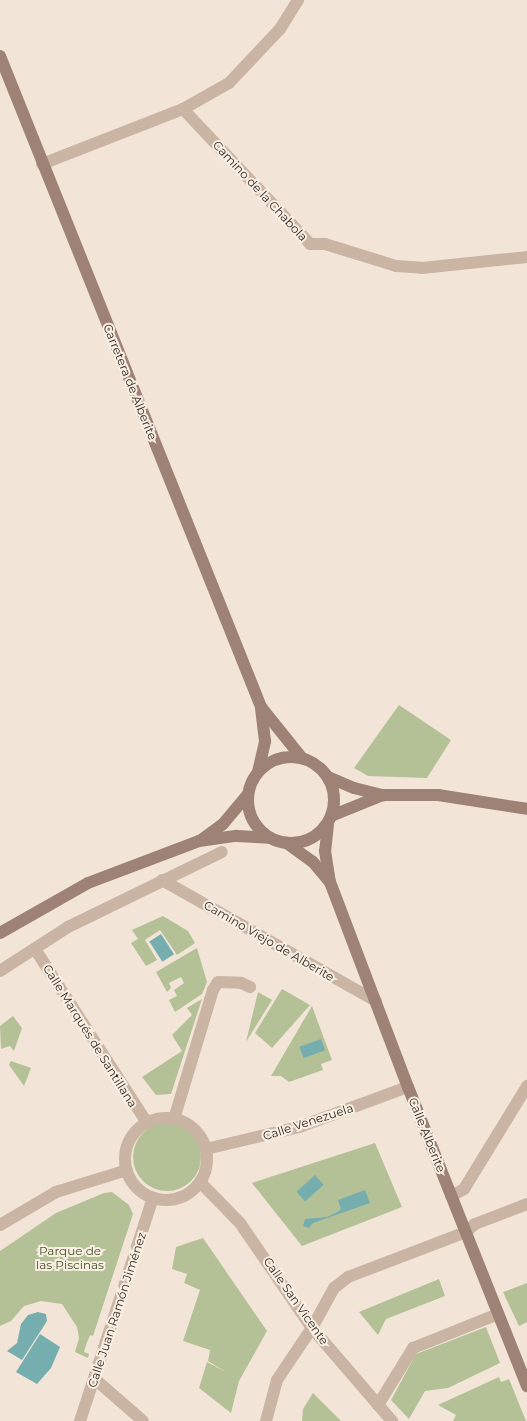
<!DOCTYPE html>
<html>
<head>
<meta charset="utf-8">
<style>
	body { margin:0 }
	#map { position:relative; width:527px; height:1421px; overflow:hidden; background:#f2e5d7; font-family:Montserrat,sans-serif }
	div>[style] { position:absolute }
	.green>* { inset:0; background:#b4c197 }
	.round { border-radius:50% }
	.water>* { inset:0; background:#76aeaf; transform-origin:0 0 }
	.minor>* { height:12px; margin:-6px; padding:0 6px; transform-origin:6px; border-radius:6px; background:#cab4a3 }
	.minor>.ring { margin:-6px; padding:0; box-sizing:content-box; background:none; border:12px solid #cab4a3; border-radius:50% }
	.secondary>* { height:12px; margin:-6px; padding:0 6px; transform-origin:6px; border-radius:6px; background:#9d8275 }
	.secondary>.ring { margin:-6px; padding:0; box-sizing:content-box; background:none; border:12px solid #9d8275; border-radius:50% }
	span { translate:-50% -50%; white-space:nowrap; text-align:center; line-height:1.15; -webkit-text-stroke:4px #f9efe3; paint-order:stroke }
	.street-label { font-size:12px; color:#352a25 }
	.park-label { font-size:12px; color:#455328 }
</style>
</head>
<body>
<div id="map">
	<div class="green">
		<div style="clip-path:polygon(399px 705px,451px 740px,427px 778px,368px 776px,354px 768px)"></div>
		<div style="clip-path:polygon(163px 916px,188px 931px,195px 943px,177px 955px,160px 930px,145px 940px,157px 960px,146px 966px,131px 943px,138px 939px,132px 930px)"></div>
		<div style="clip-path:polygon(197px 948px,207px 982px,202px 994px,175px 1012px,169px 1000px,177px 996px,174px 990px,184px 983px,181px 977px,169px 983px,171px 988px,167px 992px,156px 972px)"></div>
		<div style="clip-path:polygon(282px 989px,310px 1005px,272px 1048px,255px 1033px)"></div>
		<div style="clip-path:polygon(258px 992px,272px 1000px,246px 1042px)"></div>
		<div style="clip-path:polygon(202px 999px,171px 1094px,156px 1095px,142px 1077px,182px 1051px,172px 1035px,192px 1015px,187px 1008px)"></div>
		<div style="clip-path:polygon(312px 1006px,332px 1060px,321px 1064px,323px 1070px,289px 1082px,281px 1076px,271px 1076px)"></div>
		<div style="clip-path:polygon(13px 1016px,22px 1028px,14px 1051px,10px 1046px,1px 1049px,0 1026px)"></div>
		<div style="clip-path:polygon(11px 1061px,31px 1068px,24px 1086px,9px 1065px)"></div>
		<div class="round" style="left:133px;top:1123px;width:68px;height:68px"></div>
		<div style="clip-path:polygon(375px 1143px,402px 1207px,302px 1246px,252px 1183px)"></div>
		<div style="clip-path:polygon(112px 1192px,129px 1205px,133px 1214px,93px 1336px,90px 1335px,86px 1345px,84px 1352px,89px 1354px,88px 1358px,75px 1352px,79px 1338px,77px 1327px,62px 1304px,41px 1301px,24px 1306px,11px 1321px,0 1326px,0 1251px,56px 1213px,104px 1193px)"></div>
		<div style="clip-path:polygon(203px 1238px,267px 1331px,239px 1381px,231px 1413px,199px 1388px,207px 1362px,226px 1372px,208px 1361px,210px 1350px,183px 1341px,200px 1290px,184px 1283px,187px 1274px,172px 1269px,176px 1247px)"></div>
		<div style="clip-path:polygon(439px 1279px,445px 1296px,386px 1319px,378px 1335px,359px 1312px)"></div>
		<div style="clip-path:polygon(527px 1283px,527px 1322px,519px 1326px,503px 1292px)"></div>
		<div style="clip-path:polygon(486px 1327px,500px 1363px,448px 1388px,425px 1391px,409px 1419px,391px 1400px,416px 1354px)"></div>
		<div style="clip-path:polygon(499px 1377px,501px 1382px,509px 1379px,526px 1421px,453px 1421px,456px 1415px,438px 1405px)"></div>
		<div style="clip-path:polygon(313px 1393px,341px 1421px,302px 1421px,303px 1409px)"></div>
	</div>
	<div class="water">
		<div style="left:161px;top:934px;width:24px;height:14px;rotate:57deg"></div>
		<div style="left:321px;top:1039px;width:12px;height:23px;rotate:70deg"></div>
		<div style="left:315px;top:1175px;width:13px;height:25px;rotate:48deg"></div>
		<div style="clip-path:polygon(365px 1190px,370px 1203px,313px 1223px,309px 1228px,303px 1226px,305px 1219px,327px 1217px,339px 1211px,341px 1209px,338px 1200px)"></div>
		<div style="clip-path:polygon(38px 1312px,46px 1314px,47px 1321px,22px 1360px,7px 1351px,17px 1343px,21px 1324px,28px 1315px)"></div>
		<div style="clip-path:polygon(40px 1334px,60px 1347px,51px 1368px,37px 1384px,16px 1372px)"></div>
	</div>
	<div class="minor">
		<div style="left:183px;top:109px;width:53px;rotate:-29.5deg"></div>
		<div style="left:229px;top:83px;width:74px;rotate:-46.6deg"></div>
		<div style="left:280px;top:29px;width:34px;rotate:-58deg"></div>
		<div style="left:42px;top:164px;width:151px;rotate:-21.3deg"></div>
		<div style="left:183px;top:109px;width:185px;rotate:46.7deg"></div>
		<div style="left:310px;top:244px;width:15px"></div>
		<div style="left:325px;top:244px;width:74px;rotate:17.2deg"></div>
		<div style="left:396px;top:266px;width:26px;rotate:4deg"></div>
		<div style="left:422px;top:268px;width:106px;rotate:-6deg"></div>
		<div style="left:162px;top:880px;width:246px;rotate:29.5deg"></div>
		<div style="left:35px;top:949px;width:207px;rotate:57.2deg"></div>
		<div style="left:0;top:971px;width:81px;rotate:-32.9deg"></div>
		<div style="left:68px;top:927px;width:171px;rotate:-26deg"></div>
		<div class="ring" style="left:125px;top:1118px;width:70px;height:70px"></div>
		<div style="left:174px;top:1119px;width:135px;rotate:-73.2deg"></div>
		<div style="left:213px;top:990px;width:9px;rotate:-58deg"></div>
		<div style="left:218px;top:982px;width:23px;rotate:2deg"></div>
		<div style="left:241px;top:983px;width:10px;rotate:24deg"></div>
		<div style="left:206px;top:1149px;width:96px;rotate:-13.3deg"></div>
		<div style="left:299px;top:1127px;width:116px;rotate:-20.2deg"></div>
		<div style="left:200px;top:1182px;width:57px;rotate:45.7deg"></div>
		<div style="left:240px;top:1223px;width:127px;rotate:55.6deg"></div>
		<div style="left:312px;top:1328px;width:123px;rotate:49.3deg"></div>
		<div style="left:451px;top:1196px;width:15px;rotate:-28deg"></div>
		<div style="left:464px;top:1189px;width:121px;rotate:-58.5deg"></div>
		<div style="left:0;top:1225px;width:65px;rotate:-30.5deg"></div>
		<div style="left:56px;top:1192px;width:74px;rotate:-17.2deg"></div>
		<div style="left:96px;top:1380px;width:62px;rotate:41.1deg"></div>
		<div style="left:378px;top:1405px;width:67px;rotate:-58.4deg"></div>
		<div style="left:413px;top:1348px;width:92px;rotate:-21.8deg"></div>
		<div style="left:80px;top:1421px;width:235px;rotate:-71.9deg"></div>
		<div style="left:266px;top:1421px;width:42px;rotate:-75deg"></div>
		<div style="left:277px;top:1380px;width:63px;rotate:-56.1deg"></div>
		<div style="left:312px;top:1328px;width:46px;rotate:-61.2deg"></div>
		<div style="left:334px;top:1288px;width:18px;rotate:-38deg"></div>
		<div style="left:348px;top:1277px;width:126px;rotate:-20.9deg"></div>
		<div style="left:466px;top:1232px;width:12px;rotate:-42deg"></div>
		<div style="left:475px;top:1224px;width:56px;rotate:-21deg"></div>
	</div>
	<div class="secondary">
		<div style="left:0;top:56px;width:701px;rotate:68.15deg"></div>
		<div style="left:261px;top:707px;width:65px;rotate:51.2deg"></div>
		<div class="ring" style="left:248px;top:757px;width:74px;height:74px"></div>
		<div style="left:258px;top:772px;width:32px;rotate:-77deg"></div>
		<div style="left:265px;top:741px;width:32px;rotate:-97deg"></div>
		<div style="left:328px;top:777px;width:28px;rotate:23deg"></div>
		<div style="left:354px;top:788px;width:30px;rotate:14deg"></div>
		<div style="left:383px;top:795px;width:55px"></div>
		<div style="left:438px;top:795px;width:90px;rotate:8.9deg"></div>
		<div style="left:331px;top:816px;width:56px;rotate:-22deg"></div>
		<div style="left:328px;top:824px;width:27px;rotate:96deg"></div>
		<div style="left:325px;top:851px;width:31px;rotate:81deg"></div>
		<div style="left:330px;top:882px;width:219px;rotate:69.2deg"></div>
		<div style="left:408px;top:1087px;width:322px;rotate:68.3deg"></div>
		<div style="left:201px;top:840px;width:27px;rotate:-36deg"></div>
		<div style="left:223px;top:824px;width:39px;rotate:-50deg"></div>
		<div style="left:288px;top:844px;width:31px;rotate:36deg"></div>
		<div style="left:313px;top:862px;width:26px;rotate:50deg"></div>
		<div style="left:0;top:933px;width:101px;rotate:-29.6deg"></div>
		<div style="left:88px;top:883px;width:119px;rotate:-20.7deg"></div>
		<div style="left:199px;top:841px;width:37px;rotate:-8deg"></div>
		<div style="left:236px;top:836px;width:33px;rotate:3deg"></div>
	</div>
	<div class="street-label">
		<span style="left:260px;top:191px;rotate:47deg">Camino de la Chabola</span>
		<span style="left:130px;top:382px;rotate:68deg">Carretera de Alberite</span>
		<span style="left:269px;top:941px;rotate:30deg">Camino Viejo de Alberite</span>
		<span style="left:90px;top:1036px;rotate:58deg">Calle Marqués de Santillana</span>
		<span style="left:308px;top:1122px;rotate:-18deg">Calle Venezuela</span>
		<span style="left:427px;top:1135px;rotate:68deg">Calle Alberite</span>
		<span style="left:296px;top:1301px;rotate:55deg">Calle San Vicente</span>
		<span style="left:117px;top:1310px;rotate:-72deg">Calle Juan Ramón Jiménez</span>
	</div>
	<div class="park-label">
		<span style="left:70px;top:1258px">Parque de<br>las Piscinas</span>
	</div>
</div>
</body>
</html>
